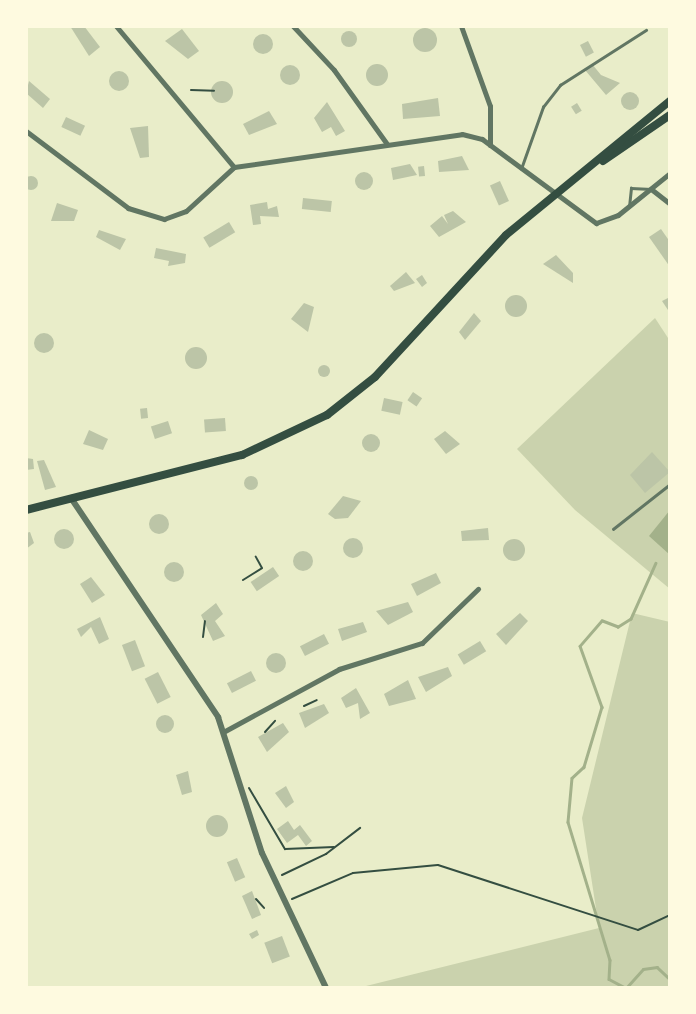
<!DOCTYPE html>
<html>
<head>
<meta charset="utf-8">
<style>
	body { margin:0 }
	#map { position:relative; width:696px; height:1014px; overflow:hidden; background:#e9edc9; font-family:Ubuntu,sans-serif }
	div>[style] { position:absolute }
	.green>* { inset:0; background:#cad2ad }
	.water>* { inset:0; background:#a3b18a }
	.stream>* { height:2.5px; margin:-1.25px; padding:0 1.25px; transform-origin:1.25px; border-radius:1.25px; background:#a3b18a }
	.building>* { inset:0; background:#bcc5a7; transform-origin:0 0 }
	.round { border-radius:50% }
	.path>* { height:2px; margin:-1px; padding:0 1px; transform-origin:1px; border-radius:1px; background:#344e41 }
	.service>* { height:2.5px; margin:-1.25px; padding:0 1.25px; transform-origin:1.25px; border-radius:1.25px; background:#617663 }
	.minor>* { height:5px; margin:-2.5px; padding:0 2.5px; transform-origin:2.5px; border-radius:2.5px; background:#617663 }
	.tertiary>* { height:6px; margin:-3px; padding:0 3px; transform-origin:3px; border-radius:3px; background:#617663 }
	.primary>* { height:8px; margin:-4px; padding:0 4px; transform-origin:4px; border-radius:4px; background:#344e41 }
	span { translate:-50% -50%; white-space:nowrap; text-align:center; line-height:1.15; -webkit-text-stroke:6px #fefae0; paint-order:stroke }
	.frame { position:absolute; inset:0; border:28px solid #fefae0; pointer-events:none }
</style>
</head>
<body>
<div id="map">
	<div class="green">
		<div style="clip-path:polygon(655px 318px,670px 341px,670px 589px,575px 510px,517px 449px)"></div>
		<div style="clip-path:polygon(632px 613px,670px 622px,670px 988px,358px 988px,599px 928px,582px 818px)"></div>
	</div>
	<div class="water">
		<div style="clip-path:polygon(670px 510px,670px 555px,649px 536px)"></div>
	</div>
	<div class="stream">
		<div style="left:656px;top:563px;width:61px;rotate:114.1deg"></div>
		<div style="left:631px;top:619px;width:15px;rotate:148deg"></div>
		<div style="left:618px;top:627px;width:17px;rotate:-159deg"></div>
		<div style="left:602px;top:621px;width:33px;rotate:131deg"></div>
		<div style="left:580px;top:646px;width:65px;rotate:70.2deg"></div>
		<div style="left:602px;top:707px;width:63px;rotate:106.7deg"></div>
		<div style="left:584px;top:767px;width:16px;rotate:137deg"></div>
		<div style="left:572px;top:778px;width:44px;rotate:95.2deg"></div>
		<div style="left:568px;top:822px;width:144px;rotate:73.1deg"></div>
		<div style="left:610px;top:960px;width:19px;rotate:93deg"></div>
		<div style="left:609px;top:979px;width:19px;rotate:28deg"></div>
		<div style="left:626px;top:988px;width:25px;rotate:-48deg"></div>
		<div style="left:643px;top:969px;width:14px;rotate:-8deg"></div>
		<div style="left:657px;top:967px;width:18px;rotate:43deg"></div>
	</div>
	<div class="building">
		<div style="clip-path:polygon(70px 26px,84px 26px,100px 47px,89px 56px)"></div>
		<div class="round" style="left:413px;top:28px;width:24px;height:24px"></div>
		<div style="clip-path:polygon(182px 29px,199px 51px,188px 59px,165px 41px)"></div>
		<div class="round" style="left:341px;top:31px;width:16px;height:16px"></div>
		<div class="round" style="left:253px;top:34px;width:20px;height:20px"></div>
		<div style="left:588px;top:41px;width:13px;height:9px;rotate:63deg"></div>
		<div style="clip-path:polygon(592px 64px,601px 75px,620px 83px,606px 95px,585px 70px)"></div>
		<div class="round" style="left:366px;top:64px;width:22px;height:22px"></div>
		<div class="round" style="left:280px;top:65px;width:20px;height:20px"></div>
		<div class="round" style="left:109px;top:71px;width:20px;height:20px"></div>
		<div class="round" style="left:211px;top:81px;width:22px;height:22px"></div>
		<div style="clip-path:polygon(29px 81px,50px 99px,43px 108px,26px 93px)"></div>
		<div class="round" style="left:621px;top:92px;width:18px;height:18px"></div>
		<div style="clip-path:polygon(438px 98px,440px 116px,403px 119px,402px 104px)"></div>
		<div style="clip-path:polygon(327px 102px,345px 131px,336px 136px,331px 127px,322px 132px,314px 118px)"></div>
		<div style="left:577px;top:103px;width:9px;height:7px;rotate:58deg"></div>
		<div style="clip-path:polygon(269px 111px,277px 124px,249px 135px,243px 124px)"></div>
		<div style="left:66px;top:117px;width:21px;height:11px;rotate:25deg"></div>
		<div style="clip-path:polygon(148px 126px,149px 157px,140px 158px,130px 128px)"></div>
		<div style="clip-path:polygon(462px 156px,469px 170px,439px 172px,438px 161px)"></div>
		<div style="clip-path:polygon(410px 164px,417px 175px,393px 180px,391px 168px)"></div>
		<div style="left:424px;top:166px;width:10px;height:6px;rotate:84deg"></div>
		<div class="round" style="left:355px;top:172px;width:18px;height:18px"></div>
		<div class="round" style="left:24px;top:176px;width:14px;height:14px"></div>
		<div style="left:500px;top:181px;width:22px;height:11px;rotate:66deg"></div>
		<div style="left:303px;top:198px;width:29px;height:11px;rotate:6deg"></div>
		<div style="clip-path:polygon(267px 202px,268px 209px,277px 206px,279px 217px,260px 216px,261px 224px,253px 225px,250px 205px)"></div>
		<div style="clip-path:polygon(57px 203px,78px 210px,74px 221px,51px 221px)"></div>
		<div style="clip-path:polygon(453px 211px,466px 222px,439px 237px,430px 226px,442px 216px,448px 224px,444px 215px)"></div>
		<div style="left:229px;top:222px;width:12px;height:30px;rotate:59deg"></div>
		<div style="clip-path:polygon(661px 229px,670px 242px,670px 267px,649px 237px)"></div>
		<div style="clip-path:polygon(99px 230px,126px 239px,120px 250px,96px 237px)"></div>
		<div style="clip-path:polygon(156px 248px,186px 254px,185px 263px,168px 266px,169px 261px,154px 258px)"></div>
		<div style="clip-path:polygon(556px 255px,573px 273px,573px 283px,543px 264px)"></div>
		<div style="clip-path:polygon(406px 272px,415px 283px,394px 291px,390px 286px)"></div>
		<div style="clip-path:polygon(422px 275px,427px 283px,422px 287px,416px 279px)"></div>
		<div class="round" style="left:505px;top:295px;width:22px;height:22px"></div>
		<div style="clip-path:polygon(670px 297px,670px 313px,662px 301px)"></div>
		<div style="clip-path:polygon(304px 303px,314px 307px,308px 332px,291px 319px)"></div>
		<div style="clip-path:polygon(474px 313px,481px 321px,465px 340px,459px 332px)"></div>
		<div class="round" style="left:34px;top:333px;width:20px;height:20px"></div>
		<div class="round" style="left:185px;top:347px;width:22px;height:22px"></div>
		<div class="round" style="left:318px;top:365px;width:12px;height:12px"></div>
		<div style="left:413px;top:392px;width:11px;height:10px;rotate:34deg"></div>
		<div style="left:384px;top:398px;width:19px;height:13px;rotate:12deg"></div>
		<div style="left:147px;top:408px;width:10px;height:7px;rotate:84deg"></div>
		<div style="left:225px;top:418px;width:13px;height:21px;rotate:86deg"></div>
		<div style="left:168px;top:421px;width:13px;height:18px;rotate:72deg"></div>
		<div style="clip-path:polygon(89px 430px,108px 439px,103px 450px,83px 444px)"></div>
		<div style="clip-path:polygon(445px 431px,460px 444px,446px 454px,434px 439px)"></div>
		<div class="round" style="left:362px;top:434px;width:18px;height:18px"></div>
		<div style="clip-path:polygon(652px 452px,670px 472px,645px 493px,630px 475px)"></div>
		<div style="clip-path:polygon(26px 458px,33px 459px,34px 469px,26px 470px)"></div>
		<div style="clip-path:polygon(44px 460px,56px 487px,45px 490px,37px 461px)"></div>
		<div class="round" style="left:244px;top:476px;width:14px;height:14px"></div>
		<div style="clip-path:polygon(343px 496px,361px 501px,348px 518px,335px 519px,328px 514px)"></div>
		<div class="round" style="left:149px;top:514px;width:20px;height:20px"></div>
		<div style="clip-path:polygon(488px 528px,489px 540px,462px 541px,461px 531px)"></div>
		<div class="round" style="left:54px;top:529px;width:20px;height:20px"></div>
		<div style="clip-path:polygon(30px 532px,34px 543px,26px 549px,26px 533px)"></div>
		<div class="round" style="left:343px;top:538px;width:20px;height:20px"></div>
		<div class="round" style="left:503px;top:539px;width:22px;height:22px"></div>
		<div class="round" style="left:293px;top:551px;width:20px;height:20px"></div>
		<div class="round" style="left:164px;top:562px;width:20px;height:20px"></div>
		<div style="left:273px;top:567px;width:11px;height:27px;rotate:56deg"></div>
		<div style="clip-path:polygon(436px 573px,441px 583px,417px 596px,411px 584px)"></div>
		<div style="clip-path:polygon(91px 577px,105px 595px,92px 603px,80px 584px)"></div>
		<div style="clip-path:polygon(408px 602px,413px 612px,388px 625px,376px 611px)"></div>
		<div style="clip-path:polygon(216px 603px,223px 614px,215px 621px,225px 636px,213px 641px,201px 615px)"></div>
		<div style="clip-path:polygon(520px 613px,528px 621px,506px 645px,496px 634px)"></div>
		<div style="clip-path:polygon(100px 617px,109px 639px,99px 644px,91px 627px,81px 637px,77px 629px)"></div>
		<div style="clip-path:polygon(363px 622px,367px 632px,342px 641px,338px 629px)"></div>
		<div style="left:324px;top:634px;width:11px;height:27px;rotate:63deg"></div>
		<div style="left:135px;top:640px;width:28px;height:14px;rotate:69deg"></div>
		<div style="left:480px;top:641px;width:12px;height:26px;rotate:59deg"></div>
		<div class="round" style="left:266px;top:653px;width:20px;height:20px"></div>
		<div style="clip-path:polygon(448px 667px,452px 676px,426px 692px,418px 677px)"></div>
		<div style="left:251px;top:671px;width:11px;height:27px;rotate:63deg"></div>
		<div style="left:158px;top:672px;width:28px;height:15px;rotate:63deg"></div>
		<div style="clip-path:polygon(408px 680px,416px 699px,389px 706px,384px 694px)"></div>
		<div style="clip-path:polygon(356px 688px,370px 713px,360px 719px,358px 703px,346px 708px,341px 698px)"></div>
		<div style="clip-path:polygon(324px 704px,329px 713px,305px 728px,299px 713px)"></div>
		<div class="round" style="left:156px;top:715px;width:18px;height:18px"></div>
		<div style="clip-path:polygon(283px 723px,289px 732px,267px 752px,258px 737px)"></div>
		<div style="clip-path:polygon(188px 771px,192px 792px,182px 795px,176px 775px)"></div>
		<div style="clip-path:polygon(286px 786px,294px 802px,286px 808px,275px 793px)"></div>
		<div class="round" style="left:206px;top:815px;width:22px;height:22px"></div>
		<div style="clip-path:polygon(288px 821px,294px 830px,300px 825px,312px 841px,306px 846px,298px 835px,287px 843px,277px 829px)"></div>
		<div style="left:237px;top:858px;width:21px;height:11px;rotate:67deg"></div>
		<div style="clip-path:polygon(252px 891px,261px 915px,252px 919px,242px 896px)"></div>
		<div style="clip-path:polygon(257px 930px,259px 935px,252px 939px,249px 934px)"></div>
		<div style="left:282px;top:936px;width:22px;height:19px;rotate:69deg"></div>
	</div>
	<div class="path">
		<div style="left:191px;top:90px;width:23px;rotate:2deg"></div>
		<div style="left:243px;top:580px;width:22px;rotate:-32deg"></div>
		<div style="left:262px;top:568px;width:13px;rotate:-119deg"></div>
		<div style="left:203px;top:637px;width:16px;rotate:-83deg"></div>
		<div style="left:304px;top:706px;width:14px;rotate:-25deg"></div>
		<div style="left:265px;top:732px;width:15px;rotate:-48deg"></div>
		<div style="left:249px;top:788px;width:71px;rotate:59.5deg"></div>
		<div style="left:285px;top:849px;width:49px;rotate:-2.3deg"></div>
		<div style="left:282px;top:875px;width:49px;rotate:-25.5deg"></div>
		<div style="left:326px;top:854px;width:43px;rotate:-37.4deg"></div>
		<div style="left:256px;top:899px;width:12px;rotate:48deg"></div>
		<div style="left:292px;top:899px;width:66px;rotate:-23.1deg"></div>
		<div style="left:353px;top:873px;width:85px;rotate:-5.4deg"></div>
		<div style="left:438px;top:865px;width:210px;rotate:18deg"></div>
		<div style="left:638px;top:930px;width:35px;rotate:-25deg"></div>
	</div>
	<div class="service">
		<div style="left:521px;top:169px;width:66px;rotate:-70.5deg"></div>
		<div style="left:543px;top:107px;width:28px;rotate:-52deg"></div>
		<div style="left:560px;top:85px;width:102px;rotate:-32.6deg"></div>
		<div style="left:629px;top:207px;width:19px;rotate:-84deg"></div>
		<div style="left:631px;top:188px;width:20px;rotate:3deg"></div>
		<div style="left:613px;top:529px;width:71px;rotate:-38.2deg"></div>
	</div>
	<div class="minor">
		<div style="left:116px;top:26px;width:184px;rotate:50.1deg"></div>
		<div style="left:293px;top:26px;width:60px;rotate:47deg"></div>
		<div style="left:334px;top:70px;width:91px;rotate:54.4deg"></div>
		<div style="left:461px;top:26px;width:85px;rotate:70.1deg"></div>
		<div style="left:490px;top:106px;width:39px;rotate:90deg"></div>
		<div style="left:26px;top:131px;width:128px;rotate:37deg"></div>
		<div style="left:128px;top:208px;width:38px;rotate:17deg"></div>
		<div style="left:164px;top:219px;width:23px;rotate:-20deg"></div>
		<div style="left:186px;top:211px;width:65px;rotate:-42.5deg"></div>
		<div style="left:234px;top:167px;width:230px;rotate:-8.2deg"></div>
		<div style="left:462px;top:134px;width:21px;rotate:14deg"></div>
		<div style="left:482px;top:139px;width:142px;rotate:36.4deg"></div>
		<div style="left:596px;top:223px;width:23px;rotate:-20deg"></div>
		<div style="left:618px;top:215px;width:67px;rotate:-38.9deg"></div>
		<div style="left:651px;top:189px;width:24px;rotate:38deg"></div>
		<div style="left:225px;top:731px;width:130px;rotate:-28.5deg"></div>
		<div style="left:339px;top:669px;width:87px;rotate:-17.4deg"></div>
		<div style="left:422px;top:643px;width:78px;rotate:-44deg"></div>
	</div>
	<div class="tertiary">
		<div style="left:71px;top:498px;width:264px;rotate:56.1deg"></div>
		<div style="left:218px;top:717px;width:143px;rotate:72.1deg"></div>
		<div style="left:262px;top:853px;width:149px;rotate:64.6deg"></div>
	</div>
	<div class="primary">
		<div style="left:603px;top:161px;width:81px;rotate:-34.5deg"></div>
		<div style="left:26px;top:510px;width:223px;rotate:-14.3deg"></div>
		<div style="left:242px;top:455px;width:94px;rotate:-25.2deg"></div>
		<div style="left:327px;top:415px;width:61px;rotate:-38.4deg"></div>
		<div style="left:375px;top:377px;width:193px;rotate:-47.3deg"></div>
		<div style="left:506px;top:235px;width:212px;rotate:-39.3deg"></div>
	</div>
	<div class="frame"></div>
</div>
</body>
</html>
